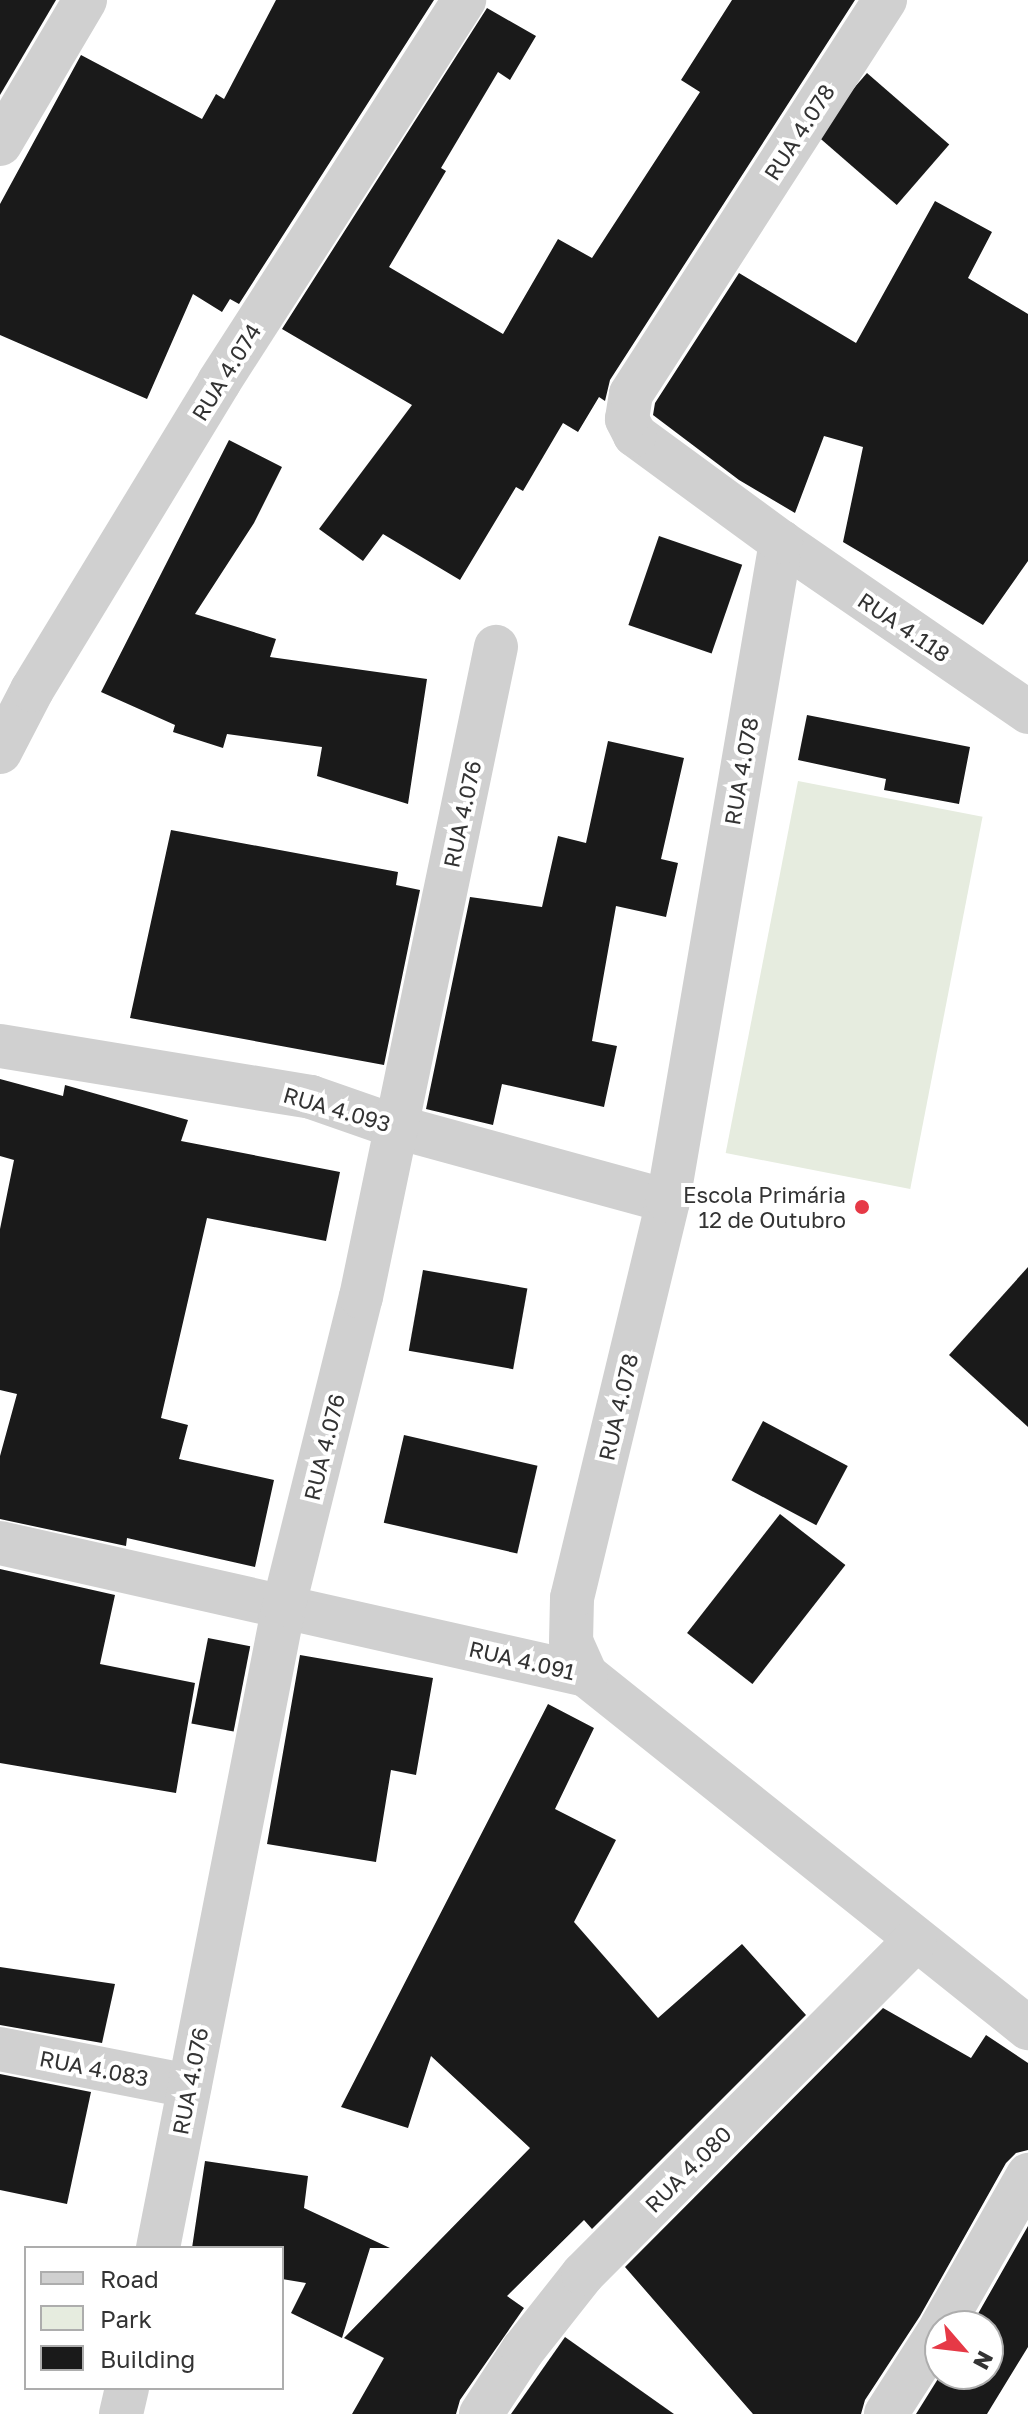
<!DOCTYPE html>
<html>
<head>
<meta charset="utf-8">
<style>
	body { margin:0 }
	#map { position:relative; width:1028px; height:2414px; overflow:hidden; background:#fff; font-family:"Golos Text",sans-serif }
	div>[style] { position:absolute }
	.green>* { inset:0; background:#e6ecdf; transform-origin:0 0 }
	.building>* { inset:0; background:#1a1a1a; transform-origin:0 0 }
	.minor>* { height:44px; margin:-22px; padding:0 22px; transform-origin:22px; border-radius:22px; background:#d0d0d0 }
	.dots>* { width:22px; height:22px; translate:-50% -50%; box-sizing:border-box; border:4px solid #fff; border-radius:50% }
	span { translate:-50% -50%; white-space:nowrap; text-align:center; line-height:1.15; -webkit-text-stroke:8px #fff; paint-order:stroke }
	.street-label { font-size:22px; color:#333 }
	.poi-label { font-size:22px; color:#333 }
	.right { translate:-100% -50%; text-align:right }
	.legend { position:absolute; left:24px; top:2246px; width:260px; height:144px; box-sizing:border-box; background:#fff; border:2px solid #adadad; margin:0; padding:10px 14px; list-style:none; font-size:24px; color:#333 }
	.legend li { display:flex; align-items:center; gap:16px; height:40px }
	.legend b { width:40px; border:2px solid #adadad }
	.north { position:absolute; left:924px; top:2310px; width:80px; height:80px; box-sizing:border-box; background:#fff; border:2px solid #adadad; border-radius:50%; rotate:118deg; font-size:22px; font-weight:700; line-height:32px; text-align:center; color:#333 }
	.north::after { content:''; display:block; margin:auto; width:28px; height:36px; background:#e63946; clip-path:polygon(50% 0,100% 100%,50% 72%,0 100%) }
</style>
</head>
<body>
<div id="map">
	<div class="green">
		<div style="left:798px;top:781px;width:188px;height:379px;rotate:11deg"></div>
	</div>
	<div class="building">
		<div style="clip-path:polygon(0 0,56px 0,0 95px)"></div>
		<div style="clip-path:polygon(276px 0,434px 0,239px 304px,230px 299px,222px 312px,193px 294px,147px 399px,0 335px,0 204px,81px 55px,202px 119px,216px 94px,224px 99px)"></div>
		<div style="clip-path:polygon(732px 0,855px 0,610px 380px,605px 401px,599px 397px,578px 432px,563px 423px,523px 491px,516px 487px,460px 580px,383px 534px,363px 561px,319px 529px,412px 405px,282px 329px,487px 8px,536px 36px,510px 80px,498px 72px,441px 168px,446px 171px,389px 267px,503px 334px,558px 239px,592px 258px,700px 92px,681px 80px)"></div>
		<div style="left:867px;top:73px;width:109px;height:80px;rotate:41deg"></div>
		<div style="clip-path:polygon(935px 201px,992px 232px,968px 278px,1028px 314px,1028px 561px,983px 625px,843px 542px,863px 447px,824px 436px,795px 513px,739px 480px,653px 415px,655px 403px,739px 273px,856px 343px)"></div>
		<div style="clip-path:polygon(229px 440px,282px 467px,254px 523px,195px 614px,276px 639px,270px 657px,427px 679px,408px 804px,317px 776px,322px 747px,227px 734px,223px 748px,173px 732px,175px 725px,101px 692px)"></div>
		<div style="left:659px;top:536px;width:88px;height:94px;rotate:19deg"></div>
		<div style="clip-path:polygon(807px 715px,970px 747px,959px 804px,884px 790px,886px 779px,798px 760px)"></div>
		<div style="clip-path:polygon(608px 741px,684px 758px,661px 859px,678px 863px,666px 917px,616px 906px,592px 1041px,617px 1046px,604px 1107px,502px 1084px,493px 1125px,426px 1109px,470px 897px,542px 907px,558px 836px,586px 843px)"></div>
		<div style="clip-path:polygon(171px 830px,398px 872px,396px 885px,420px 890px,384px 1065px,130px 1018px)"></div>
		<div style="clip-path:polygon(0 1079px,63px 1096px,65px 1085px,188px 1120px,181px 1141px,340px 1172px,326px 1241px,207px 1218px,161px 1418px,188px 1425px,179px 1459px,274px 1480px,255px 1567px,127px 1538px,126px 1546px,0 1519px,0 1456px,17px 1394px,0 1390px,0 1229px,14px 1160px,0 1156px)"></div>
		<div style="clip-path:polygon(1028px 1267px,1028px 1427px,949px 1355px)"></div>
		<div style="left:423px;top:1270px;width:106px;height:82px;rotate:10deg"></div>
		<div style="left:763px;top:1421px;width:96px;height:67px;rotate:28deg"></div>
		<div style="left:404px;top:1435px;width:137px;height:90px;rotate:13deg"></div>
		<div style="left:780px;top:1514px;width:83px;height:151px;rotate:38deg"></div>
		<div style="clip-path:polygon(0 1569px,115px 1595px,100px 1664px,195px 1683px,176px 1793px,0 1763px)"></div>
		<div style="left:208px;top:1638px;width:43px;height:87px;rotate:11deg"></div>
		<div style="clip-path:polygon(300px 1655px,433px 1678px,416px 1775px,391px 1770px,376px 1862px,267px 1844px)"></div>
		<div style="clip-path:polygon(548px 1704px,594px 1728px,555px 1809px,616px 1840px,574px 1922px,658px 2018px,742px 1944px,806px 2015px,592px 2229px,584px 2220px,507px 2296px,524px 2308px,460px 2400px,456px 2414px,352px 2414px,384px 2358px,344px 2338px,530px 2148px,431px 2056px,408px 2128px,341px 2107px)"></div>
		<div style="clip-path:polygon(0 1967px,115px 1984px,102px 2043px,0 2025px)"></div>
		<div style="clip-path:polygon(883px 2008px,971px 2058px,986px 2035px,1028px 2063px,1028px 2150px,1016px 2153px,1006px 2163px,920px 2316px,865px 2400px,861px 2414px,753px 2414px,625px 2267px)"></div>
		<div style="clip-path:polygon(0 2074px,91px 2092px,67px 2204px,0 2190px)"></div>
		<div style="clip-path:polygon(205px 2161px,308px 2176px,304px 2208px,390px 2248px,370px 2248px,342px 2338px,291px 2313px,306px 2283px,282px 2279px,282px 2248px,192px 2248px)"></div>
		<div style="clip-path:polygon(1028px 2226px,1028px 2347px,987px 2414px,916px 2414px,941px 2374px,988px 2374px,988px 2326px,971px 2326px)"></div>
		<div style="clip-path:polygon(565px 2337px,674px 2414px,511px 2414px)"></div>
	</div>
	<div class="minor">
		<div style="left:0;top:144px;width:167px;rotate:-59.4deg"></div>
		<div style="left:781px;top:542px;width:300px;rotate:34.5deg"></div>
		<div style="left:0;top:752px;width:70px;rotate:-62.7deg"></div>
		<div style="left:32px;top:690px;width:360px;rotate:-58.7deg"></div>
		<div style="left:219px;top:382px;width:454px;rotate:-57.3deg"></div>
		<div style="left:0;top:1046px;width:315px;rotate:9.3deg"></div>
		<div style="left:311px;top:1097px;width:91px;rotate:19.2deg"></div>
		<div style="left:397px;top:1127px;width:281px;rotate:15.3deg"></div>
		<div style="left:0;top:1543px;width:601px;rotate:12.69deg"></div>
		<div style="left:586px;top:1675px;width:566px;rotate:38.61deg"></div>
		<div style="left:586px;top:1675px;width:36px;rotate:-114deg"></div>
		<div style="left:571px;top:1642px;width:44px;rotate:-88.7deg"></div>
		<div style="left:572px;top:1598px;width:408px;rotate:-76.4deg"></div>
		<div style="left:668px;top:1201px;width:669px;rotate:-80.27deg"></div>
		<div style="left:781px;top:542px;width:181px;rotate:-143.8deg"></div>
		<div style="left:635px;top:435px;width:18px;rotate:-117deg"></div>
		<div style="left:627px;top:419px;width:25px;rotate:-81deg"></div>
		<div style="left:631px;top:394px;width:469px;rotate:-57.2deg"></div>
		<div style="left:0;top:2049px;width:193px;rotate:11.1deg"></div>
		<div style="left:158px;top:2248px;width:655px;rotate:-78.91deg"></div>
		<div style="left:284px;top:1605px;width:317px;rotate:-76deg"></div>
		<div style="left:361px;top:1297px;width:664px;rotate:-78.27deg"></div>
		<div style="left:942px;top:2326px;width:174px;rotate:-60.3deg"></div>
		<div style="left:121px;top:2414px;width:27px;rotate:-77deg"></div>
		<div style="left:481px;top:2414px;width:77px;rotate:-56.7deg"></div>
		<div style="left:523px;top:2350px;width:97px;rotate:-51.7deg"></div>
		<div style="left:583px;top:2274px;width:470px;rotate:-45.1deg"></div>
		<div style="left:886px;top:2414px;width:100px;rotate:-57.3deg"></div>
	</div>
	<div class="dots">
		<div style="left:862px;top:1207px;background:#e63946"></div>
	</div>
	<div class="street-label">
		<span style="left:799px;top:132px;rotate:-57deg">RUA 4.078</span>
		<span style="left:226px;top:372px;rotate:-58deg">RUA 4.074</span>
		<span style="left:904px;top:627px;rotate:34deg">RUA 4.118</span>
		<span style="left:741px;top:771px;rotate:-80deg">RUA 4.078</span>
		<span style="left:462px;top:814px;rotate:-78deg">RUA 4.076</span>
		<span style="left:337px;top:1109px;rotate:16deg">RUA 4.093</span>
		<span style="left:618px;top:1407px;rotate:-77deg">RUA 4.078</span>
		<span style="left:324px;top:1447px;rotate:-76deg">RUA 4.076</span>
		<span style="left:522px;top:1660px;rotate:13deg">RUA 4.091</span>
		<span style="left:94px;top:2068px;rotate:11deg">RUA 4.083</span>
		<span style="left:190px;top:2081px;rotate:-79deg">RUA 4.076</span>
		<span style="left:688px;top:2169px;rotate:-45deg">RUA 4.080</span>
	</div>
	<div class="poi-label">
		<span class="right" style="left:846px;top:1207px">Escola Primária<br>12 de Outubro</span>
	</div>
	<ul class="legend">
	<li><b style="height:10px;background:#d0d0d0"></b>Road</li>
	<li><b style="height:22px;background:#e6ecdf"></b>Park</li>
	<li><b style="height:22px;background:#1a1a1a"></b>Building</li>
	</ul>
	<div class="north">N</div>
</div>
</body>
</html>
